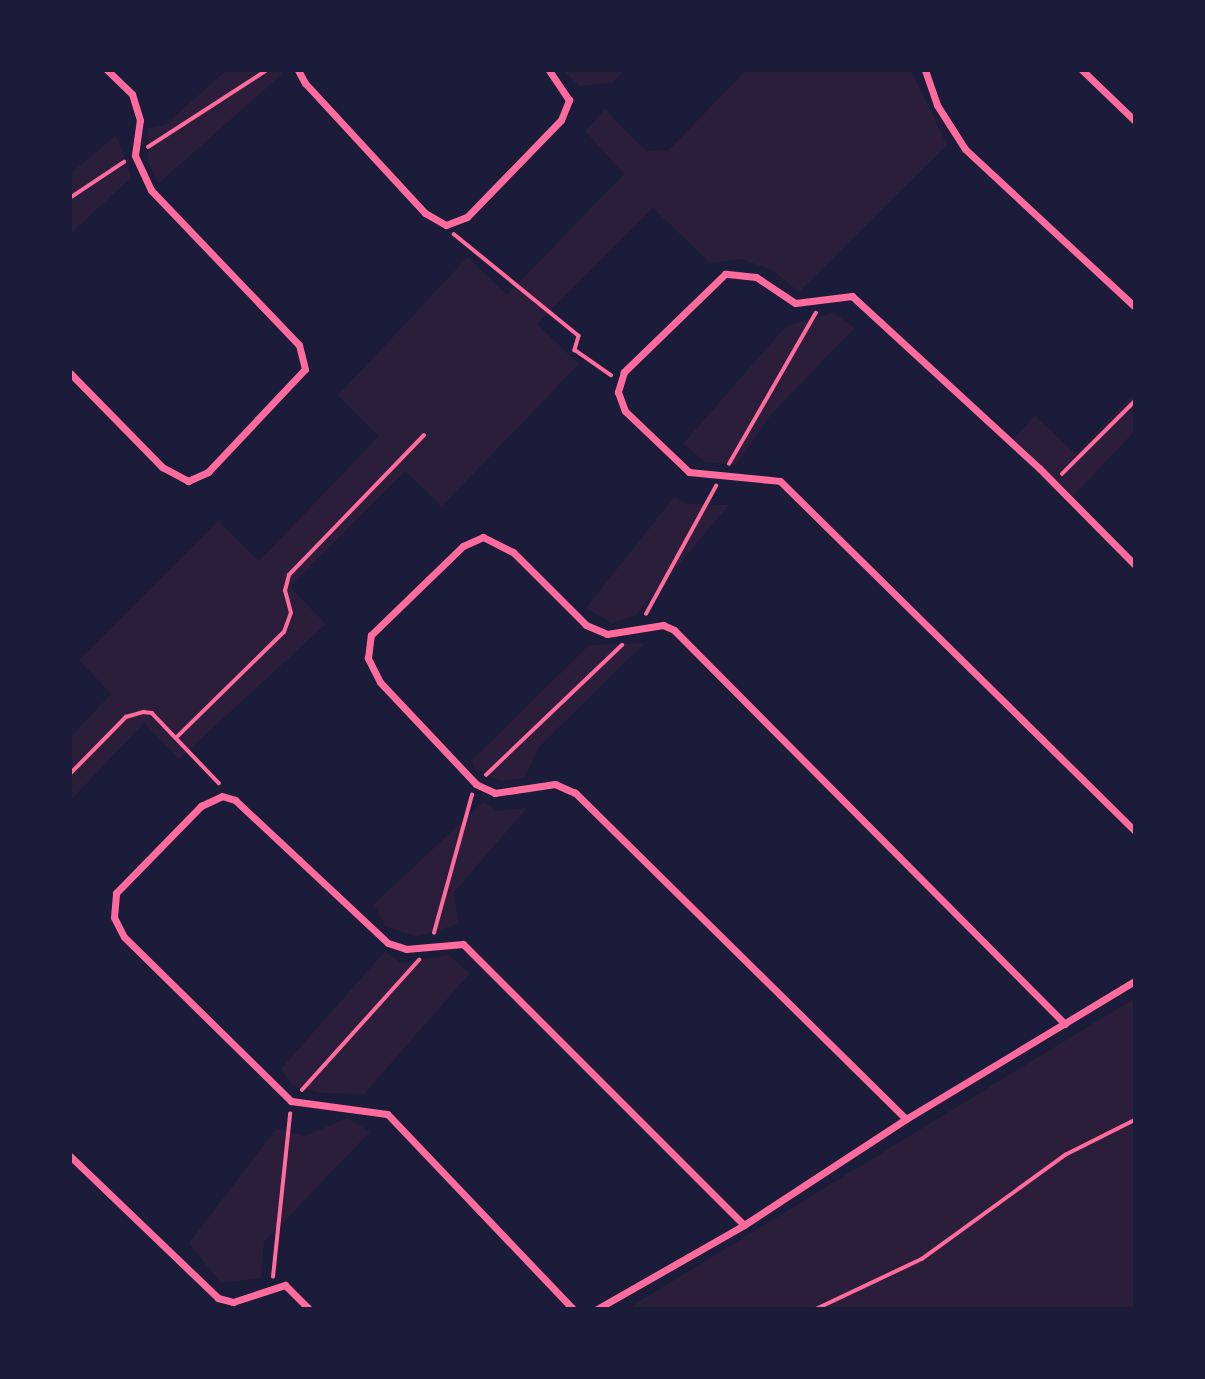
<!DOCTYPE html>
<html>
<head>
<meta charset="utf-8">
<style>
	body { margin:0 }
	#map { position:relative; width:1205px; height:1379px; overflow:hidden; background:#1b1b3a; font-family:"Playfair Display",serif }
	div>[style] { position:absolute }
	.green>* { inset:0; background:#2a1e3b }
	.path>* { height:3.5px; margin:-1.75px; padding:0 1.75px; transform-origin:1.75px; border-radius:1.75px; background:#ff6b9d }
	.minor>* { height:7px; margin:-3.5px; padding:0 3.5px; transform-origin:3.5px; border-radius:3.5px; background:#ff6b9d }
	span { translate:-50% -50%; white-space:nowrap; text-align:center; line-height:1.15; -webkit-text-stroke:7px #1b1b3a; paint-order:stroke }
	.frame { position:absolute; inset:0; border:72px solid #1b1b3a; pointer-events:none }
</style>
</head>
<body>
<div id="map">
	<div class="green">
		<div style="clip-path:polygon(227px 70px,281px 70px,282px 74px,159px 183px,148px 163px,148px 128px,165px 125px)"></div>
		<div style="clip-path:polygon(562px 70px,625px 70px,612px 83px,580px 86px)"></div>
		<div style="clip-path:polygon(746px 70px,911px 70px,947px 145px,799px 292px,772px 270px,741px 259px,710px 263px,653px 208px,537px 324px,579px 364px,442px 506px,405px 471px,290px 587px,326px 624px,179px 759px,144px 723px,70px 801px,70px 738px,111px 694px,79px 660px,218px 521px,259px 561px,379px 436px,338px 395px,468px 257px,507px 295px,624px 174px,585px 131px,605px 109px,646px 151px,669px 150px)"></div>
		<div style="clip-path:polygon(116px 135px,131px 178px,70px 234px,70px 174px)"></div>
		<div style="clip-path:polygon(833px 313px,855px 328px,772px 413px,736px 465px,705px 462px,683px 444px,786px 326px)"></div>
		<div style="clip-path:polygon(1135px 393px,1135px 431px,1073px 496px,1013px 439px,1035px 416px,1076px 454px)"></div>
		<div style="clip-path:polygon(674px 497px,688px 504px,729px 505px,636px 615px,612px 623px,586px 608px)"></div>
		<div style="clip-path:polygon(645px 643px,538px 748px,525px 778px,501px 781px,475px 769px,472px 760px,589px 645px)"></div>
		<div style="clip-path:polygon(483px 802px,498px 811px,527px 808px,454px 892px,458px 924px,416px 937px,385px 926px,374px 904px)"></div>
		<div style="clip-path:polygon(385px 951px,401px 963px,449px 955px,470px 973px,364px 1094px,322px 1093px,292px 1085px,281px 1069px)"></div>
		<div style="clip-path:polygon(1135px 998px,1135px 1309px,627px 1309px,1071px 1037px)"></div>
		<div style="clip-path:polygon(347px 1118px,370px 1132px,264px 1242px,261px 1278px,221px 1283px,189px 1243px,276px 1129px,305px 1136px)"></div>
	</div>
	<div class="path">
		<div style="left:148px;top:147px;width:142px;rotate:-32.9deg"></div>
		<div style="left:70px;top:198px;width:65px;rotate:-33.7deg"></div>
		<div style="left:454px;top:234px;width:161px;rotate:39.2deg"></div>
		<div style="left:579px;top:336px;width:15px;rotate:106deg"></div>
		<div style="left:575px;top:350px;width:44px;rotate:34.8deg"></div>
		<div style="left:729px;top:464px;width:174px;rotate:-60.1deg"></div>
		<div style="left:1062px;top:474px;width:103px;rotate:-45deg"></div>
		<div style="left:646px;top:614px;width:146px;rotate:-61.3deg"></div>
		<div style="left:176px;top:738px;width:151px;rotate:-44.5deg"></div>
		<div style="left:284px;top:632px;width:20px;rotate:-70deg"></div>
		<div style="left:291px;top:613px;width:23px;rotate:-105deg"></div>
		<div style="left:285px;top:591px;width:16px;rotate:-76deg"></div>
		<div style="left:289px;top:575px;width:194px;rotate:-46deg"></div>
		<div style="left:70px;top:774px;width:80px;rotate:-45.5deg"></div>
		<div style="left:126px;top:717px;width:18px;rotate:-16deg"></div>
		<div style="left:143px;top:712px;width:9px;rotate:6deg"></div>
		<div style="left:152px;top:713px;width:97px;rotate:46.3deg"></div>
		<div style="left:486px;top:775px;width:188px;rotate:-43.7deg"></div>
		<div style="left:434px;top:933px;width:143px;rotate:-74.6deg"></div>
		<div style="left:302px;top:1090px;width:175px;rotate:-48deg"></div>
		<div style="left:273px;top:1277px;width:164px;rotate:-84deg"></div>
		<div style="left:816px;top:1309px;width:117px;rotate:-25.3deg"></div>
		<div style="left:922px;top:1259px;width:177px;rotate:-36deg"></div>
		<div style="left:1065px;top:1155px;width:78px;rotate:-26.6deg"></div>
	</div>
	<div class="minor">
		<div style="left:298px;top:70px;width:15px;rotate:62deg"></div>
		<div style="left:305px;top:83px;width:177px;rotate:47.3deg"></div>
		<div style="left:425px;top:213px;width:24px;rotate:30deg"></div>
		<div style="left:446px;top:225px;width:22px;rotate:-21deg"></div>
		<div style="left:467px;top:217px;width:135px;rotate:-45.9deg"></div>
		<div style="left:561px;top:120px;width:22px;rotate:-68deg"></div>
		<div style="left:569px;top:100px;width:36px;rotate:-124deg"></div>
		<div style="left:925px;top:70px;width:37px;rotate:71deg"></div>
		<div style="left:937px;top:105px;width:52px;rotate:57.5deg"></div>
		<div style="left:965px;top:149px;width:232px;rotate:42.9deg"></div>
		<div style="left:1082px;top:70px;width:74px;rotate:43.9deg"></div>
		<div style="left:70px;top:373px;width:132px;rotate:45.6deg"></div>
		<div style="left:162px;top:467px;width:30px;rotate:28deg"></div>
		<div style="left:188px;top:481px;width:22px;rotate:-24deg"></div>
		<div style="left:208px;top:472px;width:141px;rotate:-46.7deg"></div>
		<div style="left:305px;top:369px;width:25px;rotate:-104deg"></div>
		<div style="left:299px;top:345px;width:214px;rotate:-133.7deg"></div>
		<div style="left:151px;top:190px;width:38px;rotate:-115deg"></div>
		<div style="left:135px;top:155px;width:35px;rotate:-82deg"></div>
		<div style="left:140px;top:120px;width:27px;rotate:-107deg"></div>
		<div style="left:132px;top:94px;width:35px;rotate:-136deg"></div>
		<div style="left:1135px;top:565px;width:136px;rotate:-134.7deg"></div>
		<div style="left:1039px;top:468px;width:254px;rotate:-137.4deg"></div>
		<div style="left:852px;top:296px;width:57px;rotate:173deg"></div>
		<div style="left:795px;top:303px;width:47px;rotate:-146.3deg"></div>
		<div style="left:756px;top:277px;width:31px;rotate:-174deg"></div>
		<div style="left:725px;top:274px;width:141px;rotate:135.9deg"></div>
		<div style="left:624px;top:372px;width:21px;rotate:107deg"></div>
		<div style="left:618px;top:392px;width:20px;rotate:70deg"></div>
		<div style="left:625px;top:411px;width:88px;rotate:43.6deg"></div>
		<div style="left:689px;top:472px;width:91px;rotate:5.6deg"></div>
		<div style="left:780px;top:481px;width:499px;rotate:44.6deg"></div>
		<div style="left:906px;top:1119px;width:465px;rotate:-135.4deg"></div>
		<div style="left:575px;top:793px;width:22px;rotate:-156deg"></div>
		<div style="left:555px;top:784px;width:61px;rotate:171.5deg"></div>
		<div style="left:495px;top:793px;width:21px;rotate:-155deg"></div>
		<div style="left:476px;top:784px;width:140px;rotate:-133.3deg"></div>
		<div style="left:380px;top:682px;width:27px;rotate:-117deg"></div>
		<div style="left:368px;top:658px;width:23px;rotate:-83deg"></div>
		<div style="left:371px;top:635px;width:128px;rotate:-44.1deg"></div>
		<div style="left:463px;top:546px;width:22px;rotate:-24deg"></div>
		<div style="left:483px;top:537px;width:34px;rotate:27deg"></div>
		<div style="left:513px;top:552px;width:103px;rotate:45deg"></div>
		<div style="left:586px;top:625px;width:23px;rotate:23deg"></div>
		<div style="left:607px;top:634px;width:57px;rotate:-9.1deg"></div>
		<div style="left:663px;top:625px;width:12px;rotate:24deg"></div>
		<div style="left:674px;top:630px;width:555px;rotate:45.22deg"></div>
		<div style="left:70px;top:1156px;width:205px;rotate:43.8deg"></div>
		<div style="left:218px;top:1298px;width:16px;rotate:15deg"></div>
		<div style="left:233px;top:1302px;width:55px;rotate:-18.1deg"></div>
		<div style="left:285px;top:1285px;width:34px;rotate:45deg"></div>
		<div style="left:573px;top:1309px;width:269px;rotate:-133.6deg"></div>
		<div style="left:387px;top:1114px;width:97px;rotate:-172.3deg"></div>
		<div style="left:291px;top:1101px;width:234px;rotate:-135.5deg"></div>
		<div style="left:124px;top:937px;width:22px;rotate:-117deg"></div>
		<div style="left:114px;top:917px;width:24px;rotate:-85deg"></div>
		<div style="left:116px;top:893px;width:122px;rotate:-45.7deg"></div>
		<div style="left:201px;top:806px;width:23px;rotate:-25deg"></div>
		<div style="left:222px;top:796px;width:14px;rotate:17deg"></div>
		<div style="left:235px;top:800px;width:209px;rotate:43.1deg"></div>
		<div style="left:388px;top:943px;width:19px;rotate:18deg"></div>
		<div style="left:406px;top:949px;width:57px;rotate:-5deg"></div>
		<div style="left:463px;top:944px;width:397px;rotate:45deg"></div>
		<div style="left:597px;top:1309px;width:169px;rotate:-29.7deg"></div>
		<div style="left:744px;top:1225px;width:194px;rotate:-33.2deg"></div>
		<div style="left:906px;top:1119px;width:267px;rotate:-31.1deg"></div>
	</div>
	<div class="frame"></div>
</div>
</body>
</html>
